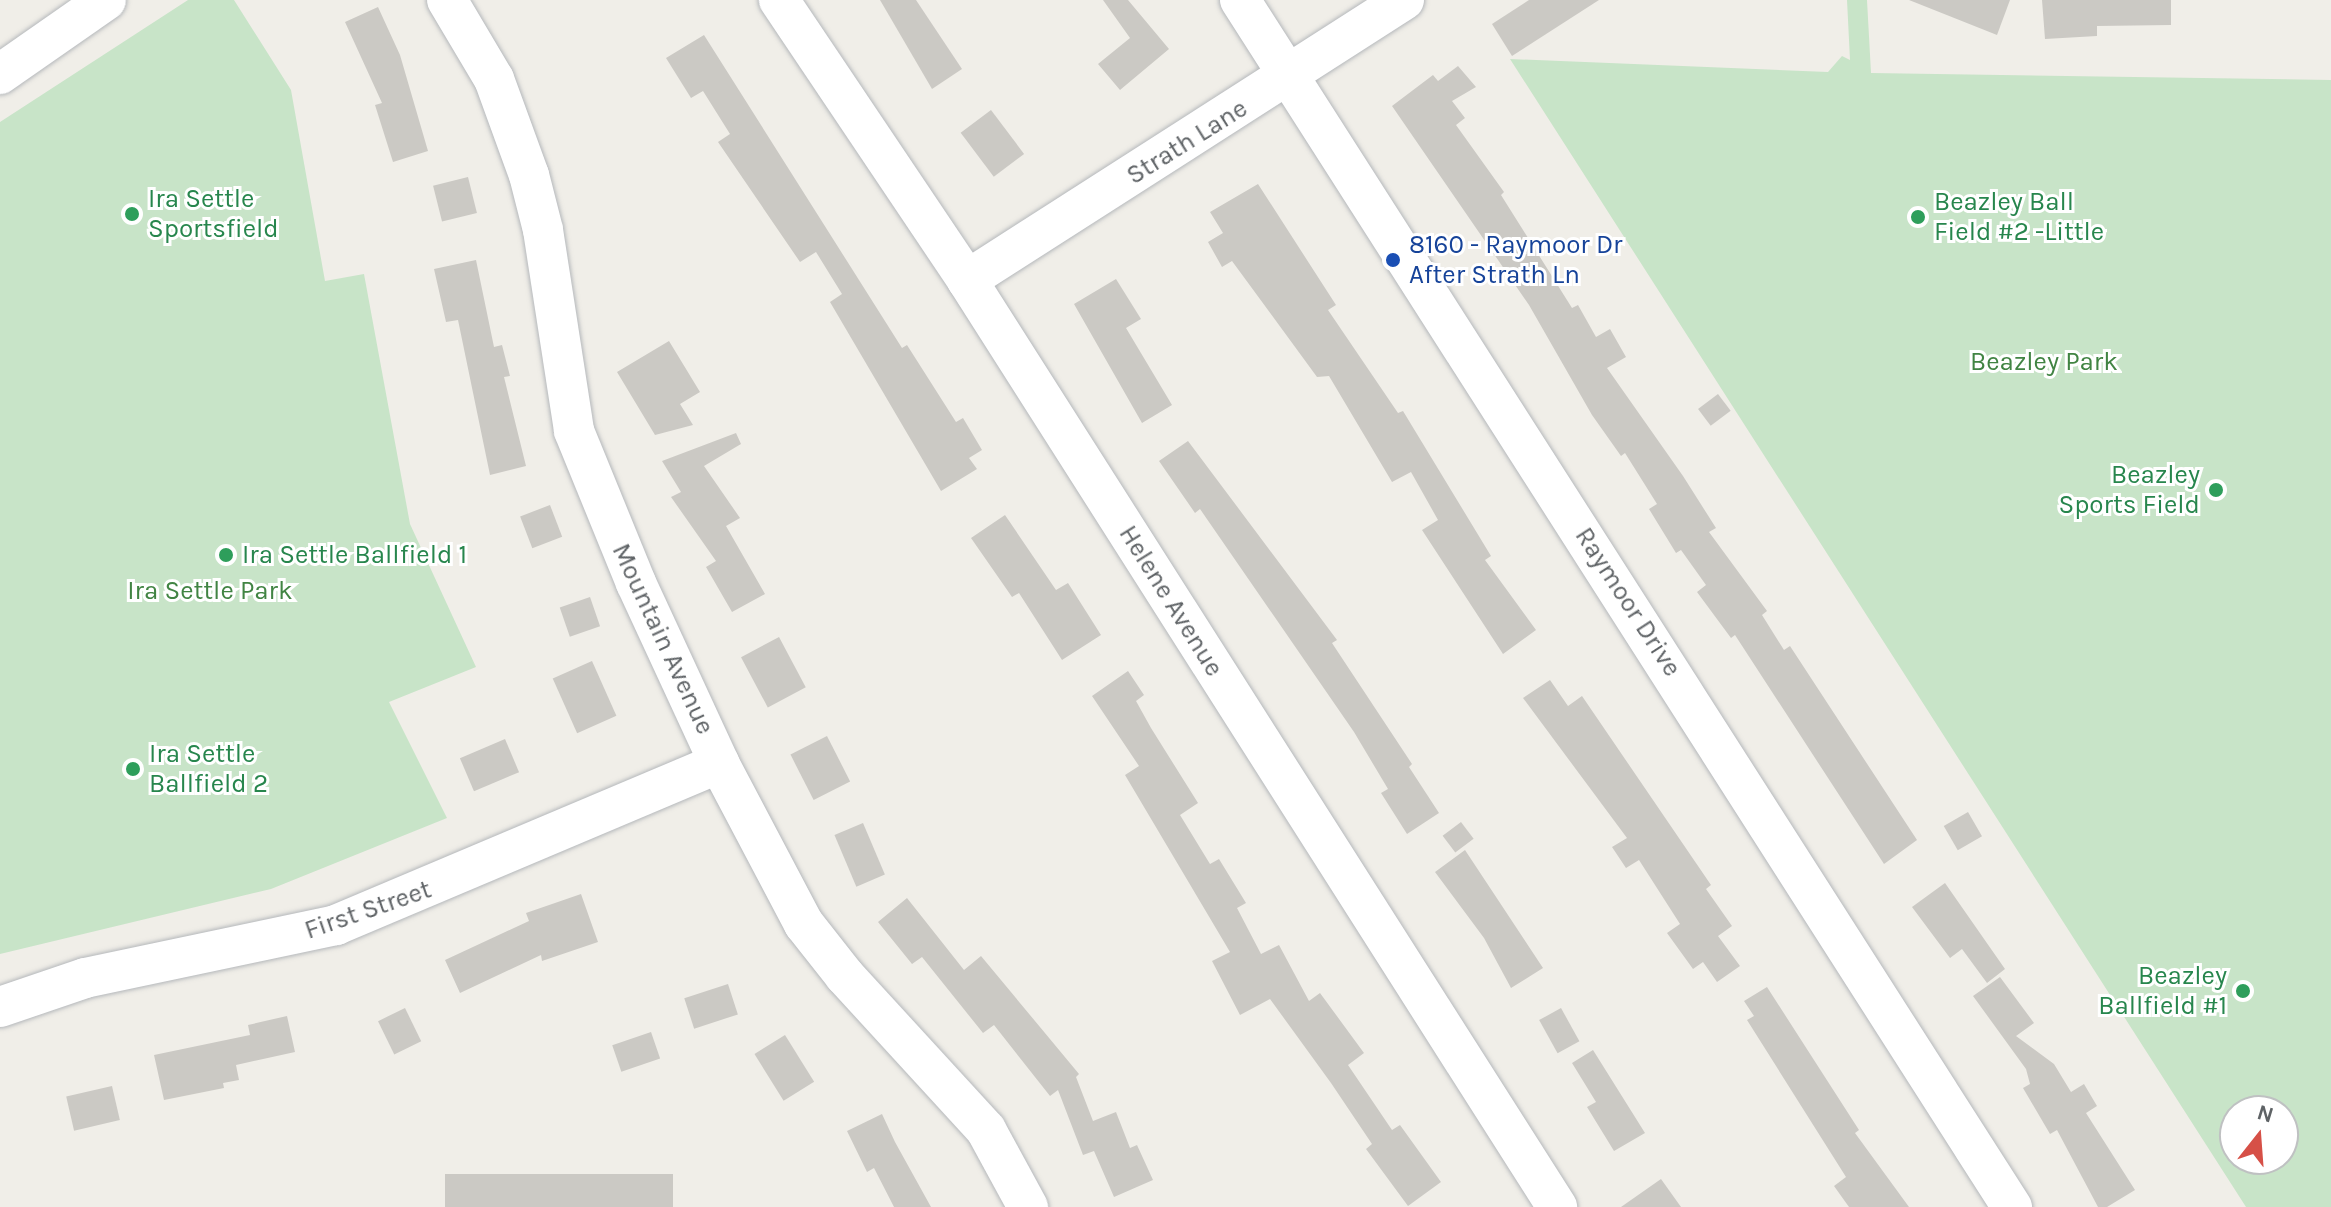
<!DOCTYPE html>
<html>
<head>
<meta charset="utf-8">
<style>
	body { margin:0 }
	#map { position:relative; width:2331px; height:1207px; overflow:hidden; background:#f0eee8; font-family:Karla,sans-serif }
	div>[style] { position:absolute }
	.green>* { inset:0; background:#c8e4c8 }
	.building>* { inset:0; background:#cbc9c4; transform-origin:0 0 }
	.roads { filter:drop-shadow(0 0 2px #b5b8bb) drop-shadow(0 0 2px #b5b8bb) }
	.minor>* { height:40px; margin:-20px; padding:0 20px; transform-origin:20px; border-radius:20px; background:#fff }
	.dots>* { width:22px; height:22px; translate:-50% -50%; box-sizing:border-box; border:4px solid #fff; border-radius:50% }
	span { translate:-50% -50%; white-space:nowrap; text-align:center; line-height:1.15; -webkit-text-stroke:6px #fff; paint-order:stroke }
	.street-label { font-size:26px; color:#5f6366 }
	.leisure-label { font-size:26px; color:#27864d }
	.left { translate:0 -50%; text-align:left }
	.right { translate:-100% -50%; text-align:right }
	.transit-label { font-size:26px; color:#164399 }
	.park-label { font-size:26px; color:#418443 }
	.north { position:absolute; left:2219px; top:1095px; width:80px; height:80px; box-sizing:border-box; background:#fff; border:2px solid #bfc1c2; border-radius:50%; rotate:17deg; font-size:22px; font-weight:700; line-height:32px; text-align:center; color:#5f6366 }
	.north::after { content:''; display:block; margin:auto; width:28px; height:36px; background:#d65047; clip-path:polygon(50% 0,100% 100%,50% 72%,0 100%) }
</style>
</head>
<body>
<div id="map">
	<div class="green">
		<div style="clip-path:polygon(188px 0,234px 0,291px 90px,325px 281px,364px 274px,410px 524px,476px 667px,389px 702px,447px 818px,271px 889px,0 954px,0 122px)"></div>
		<div style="clip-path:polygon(evenodd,1847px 0,1867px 0,1871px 73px,2331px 80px,2331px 1207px,2246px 1207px,1510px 59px,1828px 72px,1842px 56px,1850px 60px,1847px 0,2235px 1111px,2283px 1111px,2283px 1159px,2235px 1159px,2235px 1111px)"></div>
	</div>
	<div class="building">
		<div style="clip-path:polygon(880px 0,916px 0,962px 69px,932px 89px)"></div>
		<div style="clip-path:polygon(1103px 0,1128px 0,1169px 49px,1120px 90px,1098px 64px,1130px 38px)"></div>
		<div style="clip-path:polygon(1529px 0,1599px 0,1512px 56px,1492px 24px)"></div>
		<div style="clip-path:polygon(1909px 0,2010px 0,1997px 35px)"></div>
		<div style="clip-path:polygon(2042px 0,2171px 0,2171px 25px,2097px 26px,2097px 36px,2045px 39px)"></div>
		<div style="clip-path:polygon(378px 7px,400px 55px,428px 151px,393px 162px,375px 105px,382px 103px,345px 22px)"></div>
		<div style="clip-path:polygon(704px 35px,902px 348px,907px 345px,956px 422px,963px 418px,982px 450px,969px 458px,977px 469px,941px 491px,830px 302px,842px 294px,816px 252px,800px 262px,718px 142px,730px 134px,703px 91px,691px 98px,666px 58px)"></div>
		<div style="clip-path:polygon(1458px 66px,1476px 87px,1452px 101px,1465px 118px,1456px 125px,1504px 192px,1501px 195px,1572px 308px,1578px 305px,1596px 337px,1610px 329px,1626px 357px,1607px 368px,1683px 476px,1716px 528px,1709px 532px,1767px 611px,1762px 615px,1784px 650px,1790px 646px,1917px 840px,1884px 864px,1735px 635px,1731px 638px,1697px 592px,1706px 585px,1681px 550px,1676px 553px,1649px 509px,1657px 504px,1625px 453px,1621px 456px,1592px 415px,1529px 305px,1392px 106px,1433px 75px,1438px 81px)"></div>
		<div style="left:991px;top:110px;width:55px;height:38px;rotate:53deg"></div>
		<div style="left:468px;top:177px;width:37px;height:36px;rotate:76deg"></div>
		<div style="clip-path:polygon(1258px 184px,1336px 305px,1328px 310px,1398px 413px,1403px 411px,1491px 556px,1485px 560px,1536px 630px,1503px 654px,1422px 530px,1438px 520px,1411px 472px,1392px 482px,1329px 376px,1317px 377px,1232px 261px,1222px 267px,1208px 242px,1223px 233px,1210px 212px)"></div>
		<div style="clip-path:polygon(476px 260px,494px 347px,502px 345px,510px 376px,504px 377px,526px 466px,490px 475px,458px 320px,446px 322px,434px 269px)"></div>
		<div style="clip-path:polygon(1116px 279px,1141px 319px,1126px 328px,1172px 405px,1142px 423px,1074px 304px)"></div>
		<div style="clip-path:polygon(669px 341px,700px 392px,680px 404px,693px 425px,655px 435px,617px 372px)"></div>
		<div style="left:1718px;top:394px;width:21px;height:25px;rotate:53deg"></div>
		<div style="clip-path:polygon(736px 433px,741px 444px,704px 466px,740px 518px,726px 526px,765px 594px,732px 612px,706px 567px,716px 561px,671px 497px,681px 492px,662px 461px)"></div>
		<div style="clip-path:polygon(1188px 441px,1337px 640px,1332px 643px,1412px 764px,1409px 767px,1439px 813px,1407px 834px,1381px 793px,1388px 789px,1354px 732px,1200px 509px,1195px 513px,1159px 461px)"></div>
		<div style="left:550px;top:505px;width:34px;height:32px;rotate:69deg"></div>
		<div style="clip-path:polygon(1005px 515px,1056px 590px,1068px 583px,1101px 635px,1062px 660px,1019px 593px,1012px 597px,971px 538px)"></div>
		<div style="left:590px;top:597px;width:31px;height:32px;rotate:71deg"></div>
		<div style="left:779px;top:637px;width:57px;height:43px;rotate:62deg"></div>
		<div style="left:592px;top:661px;width:60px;height:43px;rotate:66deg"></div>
		<div style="clip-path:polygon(1128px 671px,1144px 695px,1136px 701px,1151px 728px,1198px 803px,1180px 815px,1210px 864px,1219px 859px,1246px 903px,1237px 908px,1261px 954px,1279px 945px,1309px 1001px,1320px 993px,1364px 1053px,1348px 1065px,1392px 1130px,1400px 1125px,1441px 1182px,1408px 1206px,1366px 1149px,1372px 1144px,1331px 1083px,1270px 999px,1240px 1015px,1212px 961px,1230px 952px,1125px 775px,1139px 766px,1092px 696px)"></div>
		<div style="clip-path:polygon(1550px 680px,1568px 706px,1582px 696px,1711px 885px,1706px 889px,1732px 926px,1718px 936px,1740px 966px,1717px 982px,1703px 962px,1693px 969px,1667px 933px,1680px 924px,1639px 860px,1626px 868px,1612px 847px,1627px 838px,1523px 698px)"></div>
		<div style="left:827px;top:736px;width:51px;height:41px;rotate:63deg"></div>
		<div style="left:505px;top:739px;width:36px;height:49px;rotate:67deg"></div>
		<div style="left:1968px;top:812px;width:28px;height:28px;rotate:60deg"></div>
		<div style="left:1461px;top:822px;width:21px;height:23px;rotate:53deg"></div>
		<div style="left:863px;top:823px;width:56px;height:31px;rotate:67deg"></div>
		<div style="clip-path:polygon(1465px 850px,1543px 968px,1511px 988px,1484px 938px,1435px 872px)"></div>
		<div style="clip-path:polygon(1945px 883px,2005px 969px,1987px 983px,1962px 949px,1950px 958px,1912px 907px)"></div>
		<div style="clip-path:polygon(581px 894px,598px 942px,542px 961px,541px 955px,460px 993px,445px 960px,529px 921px,526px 913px)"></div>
		<div style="clip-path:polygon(907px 898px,964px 970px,981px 956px,1079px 1074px,1076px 1077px,1093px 1121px,1116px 1112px,1130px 1148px,1137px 1145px,1153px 1180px,1114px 1197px,1094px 1151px,1083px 1155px,1058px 1090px,1050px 1096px,994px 1025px,983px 1033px,922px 957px,912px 964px,878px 922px)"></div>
		<div style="clip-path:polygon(2000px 977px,2034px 1023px,2016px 1036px,2054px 1064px,2071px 1092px,2084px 1084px,2097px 1106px,2086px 1113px,2135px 1190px,2107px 1207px,2098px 1207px,2057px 1130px,2050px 1134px,2023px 1088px,2030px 1084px,2026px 1069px,1973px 996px)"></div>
		<div style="left:728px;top:984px;width:32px;height:46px;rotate:72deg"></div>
		<div style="clip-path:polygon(1767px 987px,1859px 1130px,1855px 1133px,1909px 1207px,1849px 1207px,1834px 1186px,1846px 1177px,1747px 1020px,1754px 1016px,1744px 1001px)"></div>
		<div style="left:405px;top:1008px;width:37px;height:30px;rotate:64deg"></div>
		<div style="left:1561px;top:1008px;width:38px;height:25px;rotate:61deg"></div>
		<div style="clip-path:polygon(287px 1016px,295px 1052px,236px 1065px,239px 1080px,223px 1083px,224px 1088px,164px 1100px,154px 1055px,250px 1035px,248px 1025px)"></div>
		<div style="left:651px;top:1032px;width:28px;height:41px;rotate:71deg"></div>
		<div style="left:785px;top:1035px;width:55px;height:36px;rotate:58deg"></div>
		<div style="clip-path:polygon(1593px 1050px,1645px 1133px,1614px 1151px,1587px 1107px,1596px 1102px,1572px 1063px)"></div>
		<div style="left:112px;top:1086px;width:35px;height:47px;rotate:77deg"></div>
		<div style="clip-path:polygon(882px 1114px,895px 1142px,931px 1207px,894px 1207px,874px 1168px,867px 1172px,847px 1131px)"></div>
		<div style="left:673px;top:1174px;width:33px;height:228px;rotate:90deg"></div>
		<div style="clip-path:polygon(1661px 1179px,1681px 1207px,1621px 1207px)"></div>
	</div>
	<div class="roads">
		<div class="minor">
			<div style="left:447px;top:0;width:92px;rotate:59.3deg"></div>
			<div style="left:494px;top:79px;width:102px;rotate:70deg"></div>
			<div style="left:529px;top:175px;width:57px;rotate:75.7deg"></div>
			<div style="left:543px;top:230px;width:203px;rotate:81.2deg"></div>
			<div style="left:574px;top:431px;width:164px;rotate:67.8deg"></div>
			<div style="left:636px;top:583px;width:198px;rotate:65.2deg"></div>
			<div style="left:719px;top:763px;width:182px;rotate:62.2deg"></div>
			<div style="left:804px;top:924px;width:66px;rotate:51.7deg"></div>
			<div style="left:845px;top:976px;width:209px;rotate:47.5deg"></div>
			<div style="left:986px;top:1130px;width:88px;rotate:61.4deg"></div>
			<div style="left:779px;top:0;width:337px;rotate:56.1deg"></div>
			<div style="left:967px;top:280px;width:1099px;rotate:57.52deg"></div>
			<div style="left:1240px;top:0;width:1433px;rotate:57.4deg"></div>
			<div style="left:0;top:74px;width:129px;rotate:-34.9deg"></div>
			<div style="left:967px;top:280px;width:519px;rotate:-32.65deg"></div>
			<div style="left:0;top:1007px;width:90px;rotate:-18.8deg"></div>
			<div style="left:85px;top:978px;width:257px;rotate:-11.9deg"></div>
			<div style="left:336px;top:925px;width:416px;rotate:-22.9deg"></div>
		</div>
	</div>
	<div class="dots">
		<div style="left:132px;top:214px;background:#2e9e5b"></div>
		<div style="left:1918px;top:217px;background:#2e9e5b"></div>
		<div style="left:1393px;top:260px;background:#1a4fb4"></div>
		<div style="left:2216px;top:490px;background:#2e9e5b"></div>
		<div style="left:226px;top:555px;background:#2e9e5b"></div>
		<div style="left:133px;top:769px;background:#2e9e5b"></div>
		<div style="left:2243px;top:991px;background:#2e9e5b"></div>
	</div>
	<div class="street-label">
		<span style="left:1187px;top:142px;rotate:-32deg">Strath Lane</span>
		<span style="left:1171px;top:601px;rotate:58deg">Helene Avenue</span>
		<span style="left:1628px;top:602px;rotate:57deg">Raymoor Drive</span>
		<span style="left:663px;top:639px;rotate:65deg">Mountain Avenue</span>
		<span style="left:368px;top:910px;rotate:-19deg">First Street</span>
	</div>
	<div class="leisure-label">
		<span class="left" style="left:148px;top:214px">Ira Settle<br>Sportsfield</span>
		<span class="left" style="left:1934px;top:217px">Beazley Ball<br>Field #2 -Little</span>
		<span class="right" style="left:2200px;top:490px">Beazley<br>Sports Field</span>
		<span class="left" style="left:242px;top:555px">Ira Settle Ballfield 1</span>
		<span class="left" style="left:149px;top:769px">Ira Settle<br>Ballfield 2</span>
		<span class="right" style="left:2227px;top:991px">Beazley<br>Ballfield #1</span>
	</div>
	<div class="transit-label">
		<span class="left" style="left:1409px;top:260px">8160 - Raymoor Dr<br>After Strath Ln</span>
	</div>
	<div class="park-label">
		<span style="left:2044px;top:362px">Beazley Park</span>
		<span style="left:210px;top:591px">Ira Settle Park</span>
	</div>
	<div class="north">N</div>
</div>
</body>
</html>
